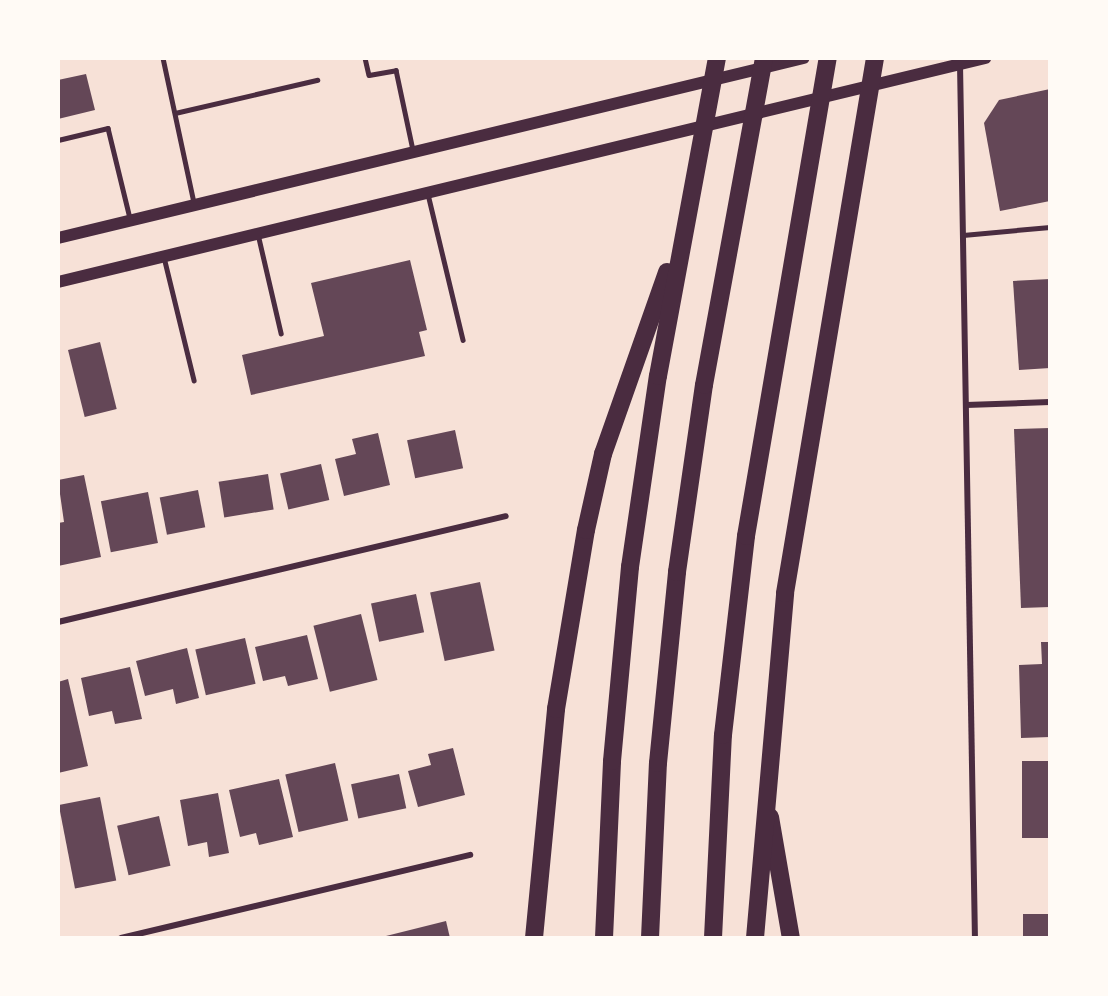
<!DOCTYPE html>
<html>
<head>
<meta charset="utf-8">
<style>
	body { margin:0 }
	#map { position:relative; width:1108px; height:996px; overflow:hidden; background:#f7e1d7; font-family:"Noto Sans",sans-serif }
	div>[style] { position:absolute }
	.building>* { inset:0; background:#644757; transform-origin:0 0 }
	.service>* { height:4.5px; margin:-2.25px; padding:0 2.25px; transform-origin:2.25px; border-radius:2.25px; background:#4a2c40 }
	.minor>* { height:6px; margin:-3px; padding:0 3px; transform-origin:3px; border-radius:3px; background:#4a2c40 }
	.secondary>* { height:12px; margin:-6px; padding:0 6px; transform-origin:6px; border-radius:6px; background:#4a2c40 }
	.motorway>* { height:18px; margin:-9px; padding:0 9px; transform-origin:9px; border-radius:9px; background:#4a2c40 }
	span { translate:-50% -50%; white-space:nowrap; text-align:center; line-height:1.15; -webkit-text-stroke:6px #fffaf5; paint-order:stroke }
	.frame { position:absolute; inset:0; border:60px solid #fffaf5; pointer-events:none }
</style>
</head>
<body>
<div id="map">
	<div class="building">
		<div style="clip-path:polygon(86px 74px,95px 110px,58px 119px,58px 80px)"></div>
		<div style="clip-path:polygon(1050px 89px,1050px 201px,1000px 211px,984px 123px,999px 100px)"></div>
		<div style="clip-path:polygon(410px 260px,427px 330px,419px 332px,425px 356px,251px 395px,242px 355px,324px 336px,311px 283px)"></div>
		<div style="clip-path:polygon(1050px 279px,1050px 368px,1019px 370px,1013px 281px)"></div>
		<div style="left:100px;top:342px;width:69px;height:33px;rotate:76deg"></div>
		<div style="clip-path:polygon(1050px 428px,1050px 607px,1021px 608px,1014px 429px)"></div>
		<div style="left:455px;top:430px;width:39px;height:49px;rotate:78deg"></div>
		<div style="clip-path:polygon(378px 433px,390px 485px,344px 496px,335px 459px,356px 454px,352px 439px)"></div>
		<div style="left:321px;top:464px;width:37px;height:42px;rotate:77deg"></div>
		<div style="left:268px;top:474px;width:36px;height:50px;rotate:81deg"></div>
		<div style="clip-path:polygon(84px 475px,101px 557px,58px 566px,58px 523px,64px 522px,58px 480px)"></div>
		<div style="left:198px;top:490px;width:38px;height:39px;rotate:79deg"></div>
		<div style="left:148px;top:492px;width:52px;height:48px;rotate:79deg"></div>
		<div style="left:480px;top:582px;width:70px;height:51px;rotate:78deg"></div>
		<div style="left:416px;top:594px;width:39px;height:46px;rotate:78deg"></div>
		<div style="left:361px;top:614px;width:68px;height:49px;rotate:76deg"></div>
		<div style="clip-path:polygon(307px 635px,318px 679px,288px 686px,285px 676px,263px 681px,255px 647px)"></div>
		<div style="left:245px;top:638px;width:47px;height:51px;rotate:77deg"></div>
		<div style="clip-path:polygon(1041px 642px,1050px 642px,1050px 737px,1021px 738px,1019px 665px,1042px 664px)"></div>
		<div style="clip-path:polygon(187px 648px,199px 698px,176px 704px,173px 689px,145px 696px,136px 661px)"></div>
		<div style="clip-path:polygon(130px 667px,142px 719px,115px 724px,112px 711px,89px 716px,81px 678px)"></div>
		<div style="clip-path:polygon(68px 679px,88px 766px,58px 773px,58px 682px)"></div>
		<div style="clip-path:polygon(453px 748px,465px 795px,418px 807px,408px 771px,431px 765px,428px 754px)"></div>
		<div style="left:1050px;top:761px;width:77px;height:28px;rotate:90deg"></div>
		<div style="left:335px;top:763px;width:59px;height:51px;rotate:77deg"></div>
		<div style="left:399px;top:774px;width:35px;height:49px;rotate:78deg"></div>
		<div style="clip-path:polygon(279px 779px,293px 837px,259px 845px,256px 833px,240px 837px,229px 790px)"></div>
		<div style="clip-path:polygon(218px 793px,229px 853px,209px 857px,207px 842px,188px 846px,180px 800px)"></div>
		<div style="left:100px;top:797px;width:85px;height:42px;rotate:79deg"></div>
		<div style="left:159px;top:816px;width:51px;height:43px;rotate:77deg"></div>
		<div style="left:1050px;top:914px;width:24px;height:27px;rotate:90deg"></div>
		<div style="clip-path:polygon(446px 921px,450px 938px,382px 938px,382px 937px)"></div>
	</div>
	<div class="service">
		<div style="left:163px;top:58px;width:148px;rotate:77.9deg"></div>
		<div style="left:365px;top:58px;width:17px;rotate:77deg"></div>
		<div style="left:369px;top:75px;width:27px;rotate:-10deg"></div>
		<div style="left:396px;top:70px;width:82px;rotate:78deg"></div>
		<div style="left:175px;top:113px;width:146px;rotate:-13.1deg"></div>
		<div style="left:58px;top:140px;width:51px;rotate:-13.5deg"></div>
		<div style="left:108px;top:128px;width:93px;rotate:76.3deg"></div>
		<div style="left:428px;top:194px;width:150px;rotate:76.5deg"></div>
		<div style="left:258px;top:234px;width:102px;rotate:76.9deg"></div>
		<div style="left:963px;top:235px;width:87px;rotate:-5.3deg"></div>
		<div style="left:164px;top:257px;width:127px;rotate:76.3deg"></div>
	</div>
	<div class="minor">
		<div style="left:960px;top:64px;width:874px;rotate:89.02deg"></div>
		<div style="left:966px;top:405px;width:84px;rotate:-2deg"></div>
		<div style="left:58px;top:622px;width:460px;rotate:-13.3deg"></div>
		<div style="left:121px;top:938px;width:359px;rotate:-13.4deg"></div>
	</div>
	<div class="secondary">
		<div style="left:58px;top:238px;width:767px;rotate:-13.57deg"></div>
		<div style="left:58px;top:282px;width:954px;rotate:-13.58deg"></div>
	</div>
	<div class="motorway">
		<div style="left:770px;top:817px;width:123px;rotate:80.2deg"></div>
		<div style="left:534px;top:938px;width:230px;rotate:-84.5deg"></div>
		<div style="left:556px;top:709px;width:181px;rotate:-80.5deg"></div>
		<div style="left:586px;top:530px;width:78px;rotate:-77.4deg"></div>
		<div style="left:603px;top:454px;width:193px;rotate:-70.6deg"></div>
		<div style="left:604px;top:938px;width:177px;rotate:-87.4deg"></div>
		<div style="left:612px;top:761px;width:195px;rotate:-84.7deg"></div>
		<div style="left:630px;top:567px;width:193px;rotate:-81.7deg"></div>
		<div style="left:658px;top:376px;width:323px;rotate:-79.5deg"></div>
		<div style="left:650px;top:938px;width:175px;rotate:-87.4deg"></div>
		<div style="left:658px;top:763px;width:192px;rotate:-84.3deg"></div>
		<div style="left:677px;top:572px;width:189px;rotate:-81.8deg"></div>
		<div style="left:704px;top:385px;width:332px;rotate:-79.6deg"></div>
		<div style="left:713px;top:938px;width:203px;rotate:-87.2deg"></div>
		<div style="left:723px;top:735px;width:200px;rotate:-83.4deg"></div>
		<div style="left:746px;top:536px;width:485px;rotate:-80.3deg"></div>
		<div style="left:755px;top:938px;width:346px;rotate:-85deg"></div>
		<div style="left:785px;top:593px;width:543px;rotate:-80.45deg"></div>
	</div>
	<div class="frame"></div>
</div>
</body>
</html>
